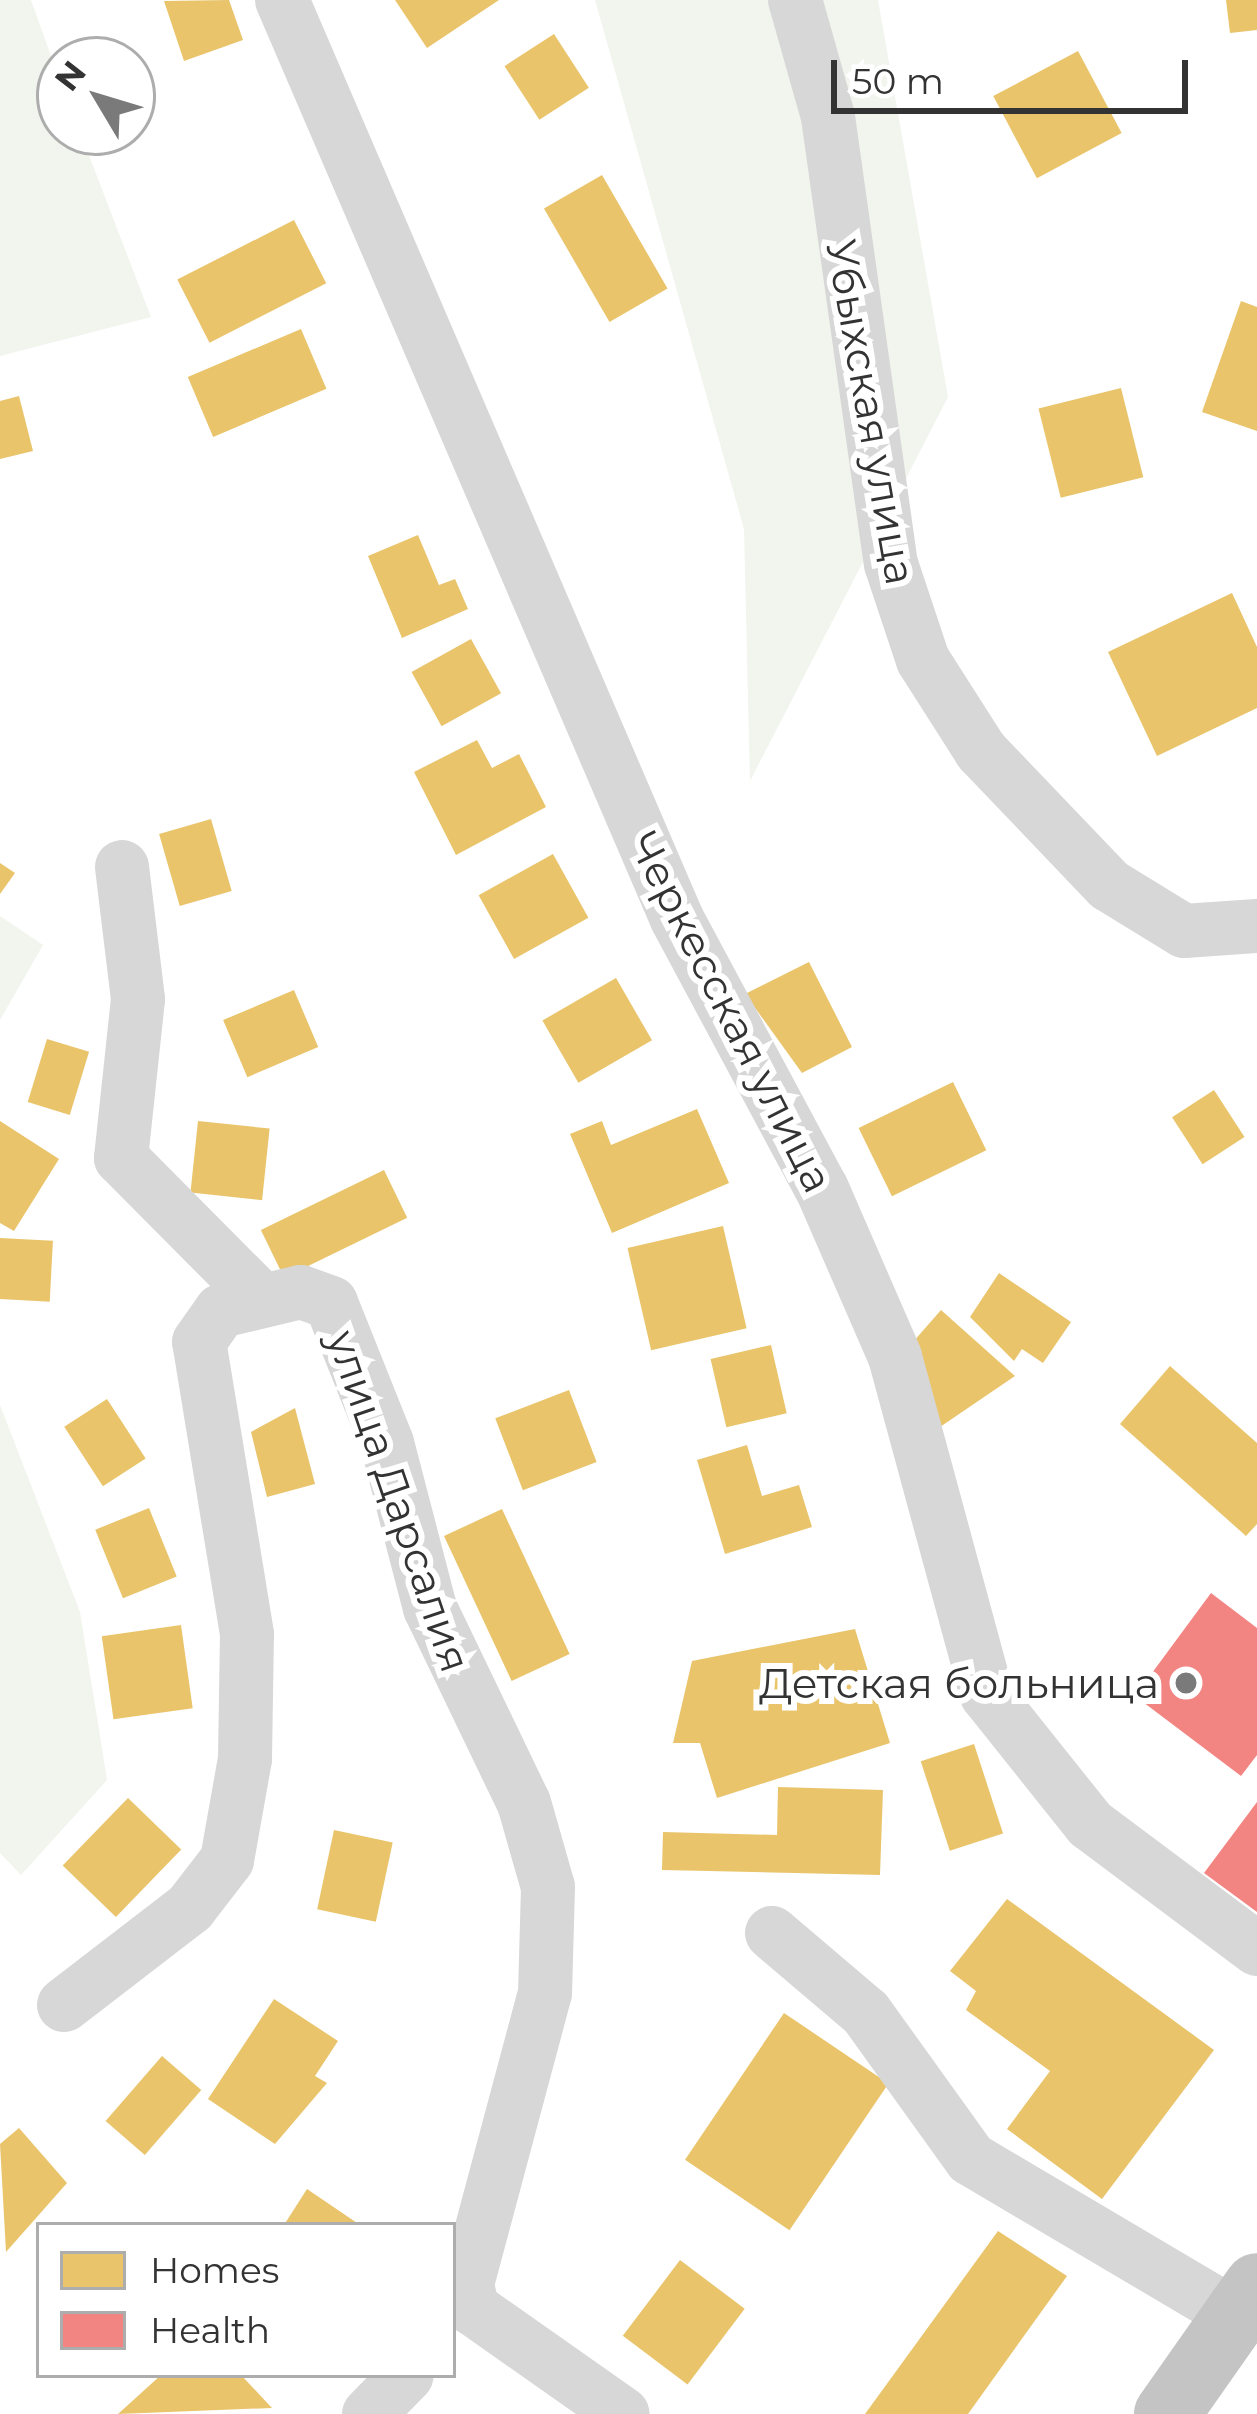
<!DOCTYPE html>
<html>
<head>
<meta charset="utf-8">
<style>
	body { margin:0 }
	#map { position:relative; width:1257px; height:2414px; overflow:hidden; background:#fff; font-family:Montserrat,sans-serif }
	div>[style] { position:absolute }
	.green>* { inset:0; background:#f1f5ed }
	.homes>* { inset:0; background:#e9c46a; transform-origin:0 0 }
	.health>* { inset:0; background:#f28482 }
	.minor>* { height:54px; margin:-27px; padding:0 27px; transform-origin:27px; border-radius:27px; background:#d7d7d7 }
	.highway>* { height:66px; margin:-33px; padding:0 33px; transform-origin:33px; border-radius:33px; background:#c4c4c4 }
	.dots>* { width:33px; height:33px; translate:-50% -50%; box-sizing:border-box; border:6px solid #fff; border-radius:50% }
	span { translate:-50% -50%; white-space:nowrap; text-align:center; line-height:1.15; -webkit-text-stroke:12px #fff; paint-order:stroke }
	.street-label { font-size:42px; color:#333 }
	.poi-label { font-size:42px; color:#333 }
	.right { translate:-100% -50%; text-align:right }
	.legend { position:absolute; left:36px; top:2222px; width:420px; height:156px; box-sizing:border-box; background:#fff; border:3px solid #adadad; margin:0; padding:15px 21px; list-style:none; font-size:36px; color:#333 }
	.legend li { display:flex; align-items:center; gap:24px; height:60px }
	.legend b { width:60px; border:3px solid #adadad }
	.north { position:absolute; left:36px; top:36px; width:120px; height:120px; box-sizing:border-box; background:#fff; border:3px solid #adadad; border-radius:50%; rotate:308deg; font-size:33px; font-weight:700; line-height:48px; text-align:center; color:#333 }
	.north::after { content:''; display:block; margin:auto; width:42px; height:54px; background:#7a7a7a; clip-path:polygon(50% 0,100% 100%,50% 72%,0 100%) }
	.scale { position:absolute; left:831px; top:60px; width:357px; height:54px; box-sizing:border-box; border:6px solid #333; border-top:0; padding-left:15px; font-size:36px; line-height:42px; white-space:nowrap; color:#333; -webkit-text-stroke:9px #fff; paint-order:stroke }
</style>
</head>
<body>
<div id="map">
	<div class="green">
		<div style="clip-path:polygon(0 0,31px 0,60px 81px,60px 132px,80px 132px,151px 317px,0 356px)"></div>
		<div style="clip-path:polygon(595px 0,878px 0,948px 397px,750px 781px,744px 529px)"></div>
		<div style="clip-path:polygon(0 916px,43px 945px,0 1020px)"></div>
		<div style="clip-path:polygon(0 1405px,80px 1612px,107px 1780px,21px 1875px,0 1853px)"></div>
	</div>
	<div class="homes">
		<div style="clip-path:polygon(229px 0,243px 40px,184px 61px,164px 1px)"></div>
		<div style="clip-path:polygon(395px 0,499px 0,427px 48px)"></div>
		<div style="clip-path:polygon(1226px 0,1257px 0,1257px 30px,1230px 33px)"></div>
		<div style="left:554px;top:34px;width:64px;height:59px;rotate:57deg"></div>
		<div style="left:1078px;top:51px;width:93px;height:96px;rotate:62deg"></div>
		<div style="left:602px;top:175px;width:131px;height:67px;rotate:60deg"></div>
		<div style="left:294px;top:220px;width:71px;height:131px;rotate:63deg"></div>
		<div style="clip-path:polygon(1241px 301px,1257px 307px,1257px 431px,1202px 412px)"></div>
		<div style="left:301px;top:329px;width:65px;height:123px;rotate:67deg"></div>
		<div style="left:1121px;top:388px;width:92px;height:85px;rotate:76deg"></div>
		<div style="clip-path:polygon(19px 396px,33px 451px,0 459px,0 401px)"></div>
		<div style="clip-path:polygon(418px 535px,439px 585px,455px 579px,468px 609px,402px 638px,368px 556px)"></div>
		<div style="clip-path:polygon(1232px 593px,1257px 647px,1257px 708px,1157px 756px,1108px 652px)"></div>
		<div style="left:471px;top:639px;width:62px;height:68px;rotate:61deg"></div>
		<div style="clip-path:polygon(477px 740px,492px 768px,519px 754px,546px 807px,456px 855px,414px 772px)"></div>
		<div style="left:211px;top:819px;width:75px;height:54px;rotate:74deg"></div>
		<div style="left:553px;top:854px;width:73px;height:85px;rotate:61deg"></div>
		<div style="clip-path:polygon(0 863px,15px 873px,0 894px)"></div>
		<div style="clip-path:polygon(809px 962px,852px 1047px,802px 1073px,745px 994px)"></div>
		<div style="left:616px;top:978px;width:72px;height:85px;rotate:60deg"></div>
		<div style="left:294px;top:990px;width:62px;height:77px;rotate:67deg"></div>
		<div style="left:47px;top:1039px;width:44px;height:66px;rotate:17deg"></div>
		<div style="left:953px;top:1082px;width:76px;height:105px;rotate:64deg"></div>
		<div style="left:1214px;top:1090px;width:56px;height:50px;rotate:57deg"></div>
		<div style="clip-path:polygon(697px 1109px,729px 1183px,612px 1233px,570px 1134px,602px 1121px,611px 1145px)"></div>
		<div style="clip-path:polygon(0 1121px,59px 1159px,14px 1231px,0 1223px)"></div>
		<div style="left:198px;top:1121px;width:72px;height:72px;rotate:6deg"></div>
		<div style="left:384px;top:1170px;width:53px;height:137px;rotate:64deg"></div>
		<div style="left:723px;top:1226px;width:105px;height:98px;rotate:77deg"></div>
		<div style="left:0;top:1238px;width:53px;height:61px;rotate:3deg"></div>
		<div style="clip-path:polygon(999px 1273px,1071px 1322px,1043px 1363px,1022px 1349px,1014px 1361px,970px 1317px)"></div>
		<div style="clip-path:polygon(941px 1310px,1015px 1376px,940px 1427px,906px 1350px)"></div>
		<div style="left:771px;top:1345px;width:70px;height:62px;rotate:77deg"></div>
		<div style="clip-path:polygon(1170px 1366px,1257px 1443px,1257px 1524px,1246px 1536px,1120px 1424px)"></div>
		<div style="left:569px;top:1390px;width:77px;height:79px;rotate:69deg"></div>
		<div style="left:107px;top:1399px;width:71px;height:51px;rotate:57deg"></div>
		<div style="clip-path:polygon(295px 1408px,315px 1484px,267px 1497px,251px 1432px)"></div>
		<div style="clip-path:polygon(747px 1445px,762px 1496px,799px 1485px,812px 1527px,725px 1554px,697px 1460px)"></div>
		<div style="left:149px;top:1508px;width:74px;height:58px;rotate:68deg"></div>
		<div style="left:502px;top:1509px;width:160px;height:64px;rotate:65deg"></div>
		<div style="left:181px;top:1625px;width:84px;height:80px;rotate:82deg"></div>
		<div style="clip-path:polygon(855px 1629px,890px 1743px,717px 1798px,700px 1743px,673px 1743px,692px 1661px)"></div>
		<div style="left:974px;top:1744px;width:94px;height:56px;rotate:72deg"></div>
		<div style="clip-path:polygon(778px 1787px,883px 1790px,880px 1875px,662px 1870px,663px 1832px,777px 1835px)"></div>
		<div style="left:128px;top:1798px;width:74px;height:94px;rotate:44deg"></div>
		<div style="left:334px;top:1830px;width:60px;height:81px;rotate:12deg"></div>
		<div style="clip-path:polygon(1007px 1899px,1214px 2050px,1102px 2199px,1007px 2129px,1050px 2071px,966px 2010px,976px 1991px,950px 1971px)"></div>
		<div style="clip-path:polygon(274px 1999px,338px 2041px,315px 2076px,327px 2083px,275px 2144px,208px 2099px)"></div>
		<div style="left:784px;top:2013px;width:126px;height:177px;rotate:34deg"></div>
		<div style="left:162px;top:2056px;width:52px;height:86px;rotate:41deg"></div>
		<div style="clip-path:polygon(19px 2128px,67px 2183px,6px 2252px,0 2144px)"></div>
		<div style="clip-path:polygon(307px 2189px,360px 2225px,284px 2225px)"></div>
		<div style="clip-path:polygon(998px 2231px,1067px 2276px,968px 2414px,865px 2414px)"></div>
		<div style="left:680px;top:2260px;width:81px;height:95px;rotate:37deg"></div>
		<div style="clip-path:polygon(161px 2375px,241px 2375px,272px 2408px,118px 2414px)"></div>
	</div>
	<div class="health">
		<div style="clip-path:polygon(1211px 1593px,1257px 1628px,1257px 1755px,1241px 1776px,1135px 1696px)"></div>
		<div style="clip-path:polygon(1257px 1802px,1257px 1912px,1204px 1873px)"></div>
	</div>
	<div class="minor">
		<div style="left:282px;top:0;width:1000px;rotate:66.74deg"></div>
		<div style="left:677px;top:919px;width:306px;rotate:61.8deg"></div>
		<div style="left:822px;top:1189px;width:183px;rotate:66.5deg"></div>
		<div style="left:895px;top:1357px;width:350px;rotate:74.8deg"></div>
		<div style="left:987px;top:1695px;width:165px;rotate:51.4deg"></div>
		<div style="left:1090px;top:1824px;width:209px;rotate:36.8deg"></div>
		<div style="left:795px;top:0;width:122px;rotate:74.2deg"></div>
		<div style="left:828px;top:117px;width:451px;rotate:82deg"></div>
		<div style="left:891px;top:564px;width:101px;rotate:71.6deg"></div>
		<div style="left:923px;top:660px;width:108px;rotate:57.5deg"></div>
		<div style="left:981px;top:751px;width:185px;rotate:46.3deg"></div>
		<div style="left:1109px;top:885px;width:88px;rotate:31.5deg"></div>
		<div style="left:1184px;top:931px;width:73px;rotate:-3.9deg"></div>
		<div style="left:122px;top:867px;width:133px;rotate:83.1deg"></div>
		<div style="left:138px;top:999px;width:160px;rotate:96.1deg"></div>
		<div style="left:121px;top:1158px;width:199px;rotate:45.2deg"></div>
		<div style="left:772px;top:1933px;width:123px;rotate:40.4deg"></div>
		<div style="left:866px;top:2013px;width:180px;rotate:54.3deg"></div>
		<div style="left:971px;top:2159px;width:308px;rotate:30.6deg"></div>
		<div style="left:64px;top:2005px;width:159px;rotate:-37.6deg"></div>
		<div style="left:190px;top:1908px;width:61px;rotate:-52.4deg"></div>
		<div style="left:227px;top:1860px;width:103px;rotate:-79.9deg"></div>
		<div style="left:245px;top:1759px;width:125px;rotate:-89.1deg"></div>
		<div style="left:247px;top:1634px;width:296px;rotate:-99.3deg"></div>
		<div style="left:199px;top:1342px;width:38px;rotate:-55deg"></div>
		<div style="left:221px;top:1311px;width:82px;rotate:-13.4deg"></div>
		<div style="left:301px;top:1292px;width:32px;rotate:20deg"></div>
		<div style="left:331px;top:1303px;width:151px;rotate:68.2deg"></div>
		<div style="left:387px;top:1443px;width:171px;rotate:75.4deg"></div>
		<div style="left:430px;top:1608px;width:216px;rotate:64.3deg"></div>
		<div style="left:524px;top:1803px;width:87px;rotate:74.1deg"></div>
		<div style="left:548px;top:1887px;width:106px;rotate:91.6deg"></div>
		<div style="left:545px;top:1993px;width:301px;rotate:105deg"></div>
		<div style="left:467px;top:2284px;width:25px;rotate:78deg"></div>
		<div style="left:472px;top:2308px;width:184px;rotate:35.1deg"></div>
		<div style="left:369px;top:2414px;width:54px;rotate:-45.7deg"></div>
	</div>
	<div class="highway">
		<div style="left:1167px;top:2414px;width:156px;rotate:-54.9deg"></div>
	</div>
	<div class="dots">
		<div style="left:1186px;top:1683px;background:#7a7a7a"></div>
	</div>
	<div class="street-label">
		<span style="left:871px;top:412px;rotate:80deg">Убыхская улица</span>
		<span style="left:731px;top:1012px;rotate:63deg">Черкесская улица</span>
		<span style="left:399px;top:1501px;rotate:71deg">улица Дарсалия</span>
	</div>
	<div class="poi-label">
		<span class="right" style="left:1159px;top:1683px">Детская больница</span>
	</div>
	<ul class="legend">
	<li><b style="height:33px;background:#e9c46a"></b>Homes</li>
	<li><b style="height:33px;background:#f28482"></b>Health</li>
	</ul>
	<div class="north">N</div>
	<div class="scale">50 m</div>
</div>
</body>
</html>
